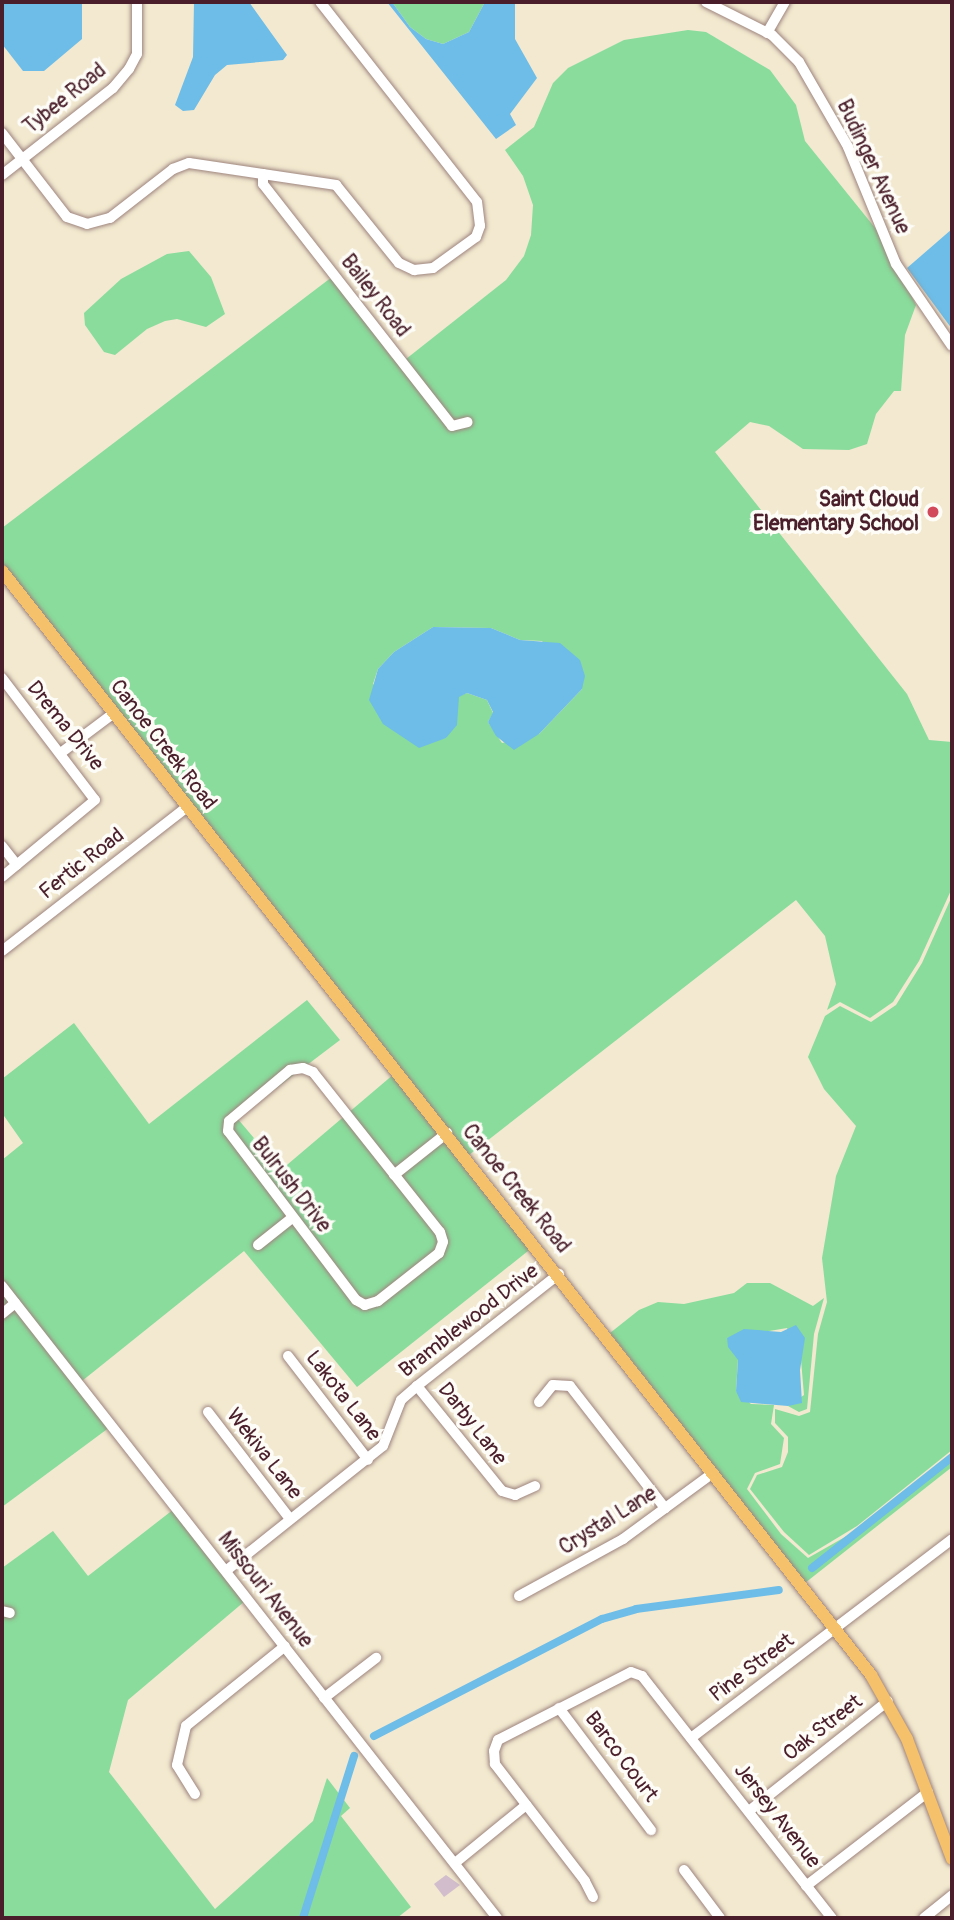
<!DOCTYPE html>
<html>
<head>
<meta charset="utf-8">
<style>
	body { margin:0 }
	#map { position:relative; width:954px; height:1920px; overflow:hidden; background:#f2e9d0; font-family:Pangolin,sans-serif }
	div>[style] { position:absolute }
	.industrial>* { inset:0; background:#d1bdcc }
	.green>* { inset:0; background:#89dc9c }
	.water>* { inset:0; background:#6dbde8 }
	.canal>* { height:8px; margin:-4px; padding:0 4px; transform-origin:4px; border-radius:4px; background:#6dbde8 }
	.roads { filter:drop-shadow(0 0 2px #9e847e) drop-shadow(0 0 2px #9e847e) }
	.minor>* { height:10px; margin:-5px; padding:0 5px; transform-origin:5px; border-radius:5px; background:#fff }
	.major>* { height:12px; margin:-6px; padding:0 6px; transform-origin:6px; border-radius:6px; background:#f6c16b }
	.dots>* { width:19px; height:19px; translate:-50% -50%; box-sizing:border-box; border:4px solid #fdfcf7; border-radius:50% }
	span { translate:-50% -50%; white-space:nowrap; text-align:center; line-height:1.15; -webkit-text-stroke:7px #fdfcf7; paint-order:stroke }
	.street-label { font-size:21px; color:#4a1f2b }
	.poi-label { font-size:21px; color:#4a1f2b; font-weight:700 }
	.right { translate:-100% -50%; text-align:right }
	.frame { position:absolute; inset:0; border:4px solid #4a1f2b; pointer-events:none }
</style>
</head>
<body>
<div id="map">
	<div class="industrial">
		<div style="clip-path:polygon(446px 1875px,460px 1885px,444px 1897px,434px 1884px)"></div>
	</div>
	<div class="green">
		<div style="clip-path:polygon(392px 2px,485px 2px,469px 32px,443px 44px,426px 39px,410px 27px)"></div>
		<div style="clip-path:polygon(evenodd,688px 30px,706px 32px,770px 70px,796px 105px,805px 141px,880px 234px,916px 305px,905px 335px,901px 391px,894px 391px,876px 414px,867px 444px,849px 450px,803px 449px,769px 426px,750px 422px,715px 452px,907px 694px,929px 740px,952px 742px,952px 888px,919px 961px,893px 1002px,870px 1018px,840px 1002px,827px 1010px,836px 984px,825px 936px,796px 900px,469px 1155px,2px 565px,2px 528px,332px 277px,392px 358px,398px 354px,406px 359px,506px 280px,524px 256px,531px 235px,533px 205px,523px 176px,505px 150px,534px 127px,553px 83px,568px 68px,624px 40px,688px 30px,433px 627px,491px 628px,520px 640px,542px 641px,582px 689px,539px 734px,502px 743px,488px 722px,493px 713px,487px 700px,467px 693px,459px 696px,446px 738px,434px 739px,373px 684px,378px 669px,394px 652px,433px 627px)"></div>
		<div style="clip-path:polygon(189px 251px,211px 277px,225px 314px,206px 327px,177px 319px,165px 321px,147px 329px,115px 355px,104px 352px,85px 325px,84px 313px,121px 279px,167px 254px)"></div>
		<div style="clip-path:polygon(952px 896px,952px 1450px,857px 1526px,809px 1555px,784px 1532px,750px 1489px,757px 1475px,782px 1467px,788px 1452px,788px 1437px,775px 1423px,775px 1409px,799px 1416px,810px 1412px,818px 1334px,827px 1302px,822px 1258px,836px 1176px,856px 1126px,824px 1089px,808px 1057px,825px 1016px,840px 1006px,871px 1022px,896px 1005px,922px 963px)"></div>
		<div style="clip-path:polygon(307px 1000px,340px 1040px,237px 1118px,281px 1170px,394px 1074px,533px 1247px,357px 1387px,244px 1251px,77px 1385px,110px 1427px,2px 1507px,2px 1160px,23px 1143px,2px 1113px,2px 1079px,74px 1023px,149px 1124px)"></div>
		<div style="clip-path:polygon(747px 1283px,770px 1283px,813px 1306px,824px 1298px,814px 1334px,807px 1409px,799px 1412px,788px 1406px,804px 1395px,801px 1360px,787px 1328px,727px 1338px,738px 1359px,736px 1391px,751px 1404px,774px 1405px,771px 1424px,784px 1438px,780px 1464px,755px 1473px,747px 1489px,781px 1534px,808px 1558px,859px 1529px,952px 1455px,952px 1467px,805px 1583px,610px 1333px,639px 1310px,658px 1302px,684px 1304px,734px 1293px)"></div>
		<div style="clip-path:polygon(174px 1509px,245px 1601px,128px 1700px,109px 1772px,215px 1909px,313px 1821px,327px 1778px,350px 1808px,341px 1816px,411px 1907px,397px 1918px,2px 1918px,2px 1568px,53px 1531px,88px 1576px)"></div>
	</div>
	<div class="water">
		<div style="clip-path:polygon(2px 2px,82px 2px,82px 39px,44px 71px,23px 71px,2px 44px)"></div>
		<div style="clip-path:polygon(194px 2px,249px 2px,287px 55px,283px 60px,227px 65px,215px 75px,194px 110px,183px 111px,175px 105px,193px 57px)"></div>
		<div style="clip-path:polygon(387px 2px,392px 2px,410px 27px,426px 39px,443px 44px,469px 32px,485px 2px,515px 2px,515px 39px,537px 78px,510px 114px,516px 125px,496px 139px)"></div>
		<div style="clip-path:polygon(952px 229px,952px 329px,907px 268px)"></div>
		<div style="clip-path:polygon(433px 627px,491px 628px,520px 640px,560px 643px,580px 660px,585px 676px,582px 689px,539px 734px,514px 750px,496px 736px,488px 722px,493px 712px,487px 700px,467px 693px,459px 697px,457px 725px,446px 738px,419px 748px,383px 724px,369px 700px,378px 669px,394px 652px)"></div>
		<div style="clip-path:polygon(796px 1325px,805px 1338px,800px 1370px,802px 1403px,788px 1406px,741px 1402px,736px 1391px,738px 1360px,728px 1347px,727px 1338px,744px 1329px,781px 1332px)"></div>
	</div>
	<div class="canal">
		<div style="left:812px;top:1568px;width:179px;rotate:-38.4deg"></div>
		<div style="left:374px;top:1736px;width:256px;rotate:-27.2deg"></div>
		<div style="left:602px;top:1619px;width:35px;rotate:-16deg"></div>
		<div style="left:636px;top:1609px;width:144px;rotate:-7.6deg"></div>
		<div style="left:303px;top:1918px;width:170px;rotate:-72.5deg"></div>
	</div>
	<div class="roads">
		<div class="minor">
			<div style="left:706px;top:2px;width:74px;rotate:26.6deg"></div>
			<div style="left:772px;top:35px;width:38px;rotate:45deg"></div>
			<div style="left:799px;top:62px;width:98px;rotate:60deg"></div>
			<div style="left:848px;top:147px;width:126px;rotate:67.7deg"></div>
			<div style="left:896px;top:264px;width:99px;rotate:55.7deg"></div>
			<div style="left:767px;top:33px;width:36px;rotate:-60deg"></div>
			<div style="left:2px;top:133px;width:106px;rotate:52.3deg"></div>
			<div style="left:67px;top:217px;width:21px;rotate:19deg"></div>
			<div style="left:87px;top:224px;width:24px;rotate:-15deg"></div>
			<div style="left:110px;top:218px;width:80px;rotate:-37.9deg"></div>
			<div style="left:173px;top:169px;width:17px;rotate:-21deg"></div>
			<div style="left:189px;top:163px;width:149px;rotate:8.5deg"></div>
			<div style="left:336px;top:185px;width:100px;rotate:51.1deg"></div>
			<div style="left:399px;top:263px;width:17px;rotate:25deg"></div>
			<div style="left:414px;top:270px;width:19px;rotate:-6deg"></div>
			<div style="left:433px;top:268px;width:53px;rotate:-35.8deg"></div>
			<div style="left:476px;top:237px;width:12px;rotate:-70deg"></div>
			<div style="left:480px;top:226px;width:24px;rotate:-97deg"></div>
			<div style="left:477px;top:202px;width:254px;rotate:-128.1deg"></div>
			<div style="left:263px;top:174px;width:10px;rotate:90deg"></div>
			<div style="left:263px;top:184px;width:307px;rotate:52deg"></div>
			<div style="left:452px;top:426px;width:16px;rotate:-14deg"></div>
			<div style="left:2px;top:175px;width:141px;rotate:-38.1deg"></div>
			<div style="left:113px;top:88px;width:25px;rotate:-50deg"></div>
			<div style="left:129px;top:69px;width:17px;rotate:-62deg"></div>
			<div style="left:137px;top:54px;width:52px;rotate:-90deg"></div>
			<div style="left:2px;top:678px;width:153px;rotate:52.7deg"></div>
			<div style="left:95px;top:800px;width:121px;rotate:140.4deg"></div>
			<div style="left:62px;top:752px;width:65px;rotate:-36.9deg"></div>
			<div style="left:2px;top:846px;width:24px;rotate:52deg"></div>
			<div style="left:2px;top:951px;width:234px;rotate:-37.9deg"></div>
			<div style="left:303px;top:1068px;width:11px;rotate:22deg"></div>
			<div style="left:313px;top:1072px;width:204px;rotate:51.6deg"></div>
			<div style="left:440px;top:1232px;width:10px;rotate:73deg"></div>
			<div style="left:443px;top:1242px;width:12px;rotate:110deg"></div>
			<div style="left:439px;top:1253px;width:78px;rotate:141.8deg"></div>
			<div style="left:378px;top:1301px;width:14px;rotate:163deg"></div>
			<div style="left:365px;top:1305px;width:10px;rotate:-151deg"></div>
			<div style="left:356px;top:1300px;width:212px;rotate:-127.1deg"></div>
			<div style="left:228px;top:1131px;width:10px;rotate:-84deg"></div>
			<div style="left:229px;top:1121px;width:80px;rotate:-39.9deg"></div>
			<div style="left:290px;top:1070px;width:13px;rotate:-9deg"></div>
			<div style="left:394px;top:1175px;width:68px;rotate:-38.4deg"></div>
			<div style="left:258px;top:1245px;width:43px;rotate:-38.5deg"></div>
			<div style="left:2px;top:1286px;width:803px;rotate:51.93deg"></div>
			<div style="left:2px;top:1314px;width:17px;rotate:-40deg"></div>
			<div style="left:288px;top:1356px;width:131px;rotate:52.4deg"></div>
			<div style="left:417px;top:1386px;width:135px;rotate:51deg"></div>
			<div style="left:502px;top:1491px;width:14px;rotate:17deg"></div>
			<div style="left:515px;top:1495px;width:22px;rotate:-24deg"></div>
			<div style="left:539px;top:1402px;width:22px;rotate:-51deg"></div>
			<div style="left:553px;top:1385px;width:17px;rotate:3deg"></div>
			<div style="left:570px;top:1386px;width:155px;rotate:52.1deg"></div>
			<div style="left:208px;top:1412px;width:135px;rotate:52.5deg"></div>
			<div style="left:227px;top:1570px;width:199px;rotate:-38.5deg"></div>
			<div style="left:383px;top:1446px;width:49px;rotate:-68.6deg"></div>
			<div style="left:401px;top:1400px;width:21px;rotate:-41deg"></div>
			<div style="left:417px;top:1386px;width:181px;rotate:-38.3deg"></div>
			<div style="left:519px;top:1596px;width:119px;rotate:-28.7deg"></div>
			<div style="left:623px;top:1539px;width:112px;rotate:-36.3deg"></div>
			<div style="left:2px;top:1611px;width:8px;rotate:14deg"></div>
			<div style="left:324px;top:1698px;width:66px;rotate:-37.6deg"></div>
			<div style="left:559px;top:1708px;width:153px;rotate:53deg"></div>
			<div style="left:691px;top:1738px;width:328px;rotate:-37.3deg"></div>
			<div style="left:195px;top:1794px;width:34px;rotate:-122deg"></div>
			<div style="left:177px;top:1765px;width:40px;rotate:-77deg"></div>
			<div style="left:186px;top:1726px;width:127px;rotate:-38.9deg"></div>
			<div style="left:749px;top:1811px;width:177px;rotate:-38.4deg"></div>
			<div style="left:455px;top:1863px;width:92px;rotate:-39.2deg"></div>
			<div style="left:684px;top:1870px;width:60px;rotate:53.1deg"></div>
			<div style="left:806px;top:1886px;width:154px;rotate:-37.6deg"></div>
			<div style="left:593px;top:1897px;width:18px;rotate:-117deg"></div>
			<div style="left:585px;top:1881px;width:148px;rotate:-127.6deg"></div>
			<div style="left:495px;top:1764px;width:13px;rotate:-94deg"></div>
			<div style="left:494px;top:1751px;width:12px;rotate:-70deg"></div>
			<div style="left:498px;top:1740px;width:149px;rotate:-27.1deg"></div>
			<div style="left:631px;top:1672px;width:12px;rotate:20deg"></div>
			<div style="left:642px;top:1676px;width:308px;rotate:51.9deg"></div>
			<div style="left:924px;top:1918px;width:36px;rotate:-39deg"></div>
		</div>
		<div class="major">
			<div style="left:2px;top:571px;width:1405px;rotate:51.79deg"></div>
			<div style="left:871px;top:1675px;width:73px;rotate:60.6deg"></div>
			<div style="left:907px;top:1739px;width:128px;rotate:69.4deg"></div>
		</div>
	</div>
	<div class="dots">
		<div style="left:933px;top:512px;background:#d1495b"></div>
	</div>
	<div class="street-label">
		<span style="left:65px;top:99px;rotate:-39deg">Tybee Road</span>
		<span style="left:873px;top:167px;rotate:65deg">Budinger Avenue</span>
		<span style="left:375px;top:296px;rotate:52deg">Bailey Road</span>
		<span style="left:65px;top:726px;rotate:51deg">Drema Drive</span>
		<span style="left:163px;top:745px;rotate:52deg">Canoe Creek Road</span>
		<span style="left:82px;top:864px;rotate:-38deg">Fertic Road</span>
		<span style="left:291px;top:1185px;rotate:52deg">Bulrush Drive</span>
		<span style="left:516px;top:1189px;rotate:51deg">Canoe Creek Road</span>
		<span style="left:469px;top:1321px;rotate:-38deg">Bramblewood Drive</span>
		<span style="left:343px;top:1396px;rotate:52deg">Lakota Lane</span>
		<span style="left:472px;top:1424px;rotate:52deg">Darby Lane</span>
		<span style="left:264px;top:1454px;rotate:52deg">Wekiva Lane</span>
		<span style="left:608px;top:1521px;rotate:-32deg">Crystal Lane</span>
		<span style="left:265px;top:1590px;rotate:52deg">Missouri Avenue</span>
		<span style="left:752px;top:1668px;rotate:-37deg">Pine Street</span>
		<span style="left:823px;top:1728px;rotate:-38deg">Oak Street</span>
		<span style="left:621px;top:1757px;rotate:53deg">Barco Court</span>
		<span style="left:777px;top:1816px;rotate:52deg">Jersey Avenue</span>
	</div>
	<div class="poi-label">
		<span class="right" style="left:919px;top:512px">Saint Cloud<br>Elementary School</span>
	</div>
	<div class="frame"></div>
</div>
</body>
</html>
